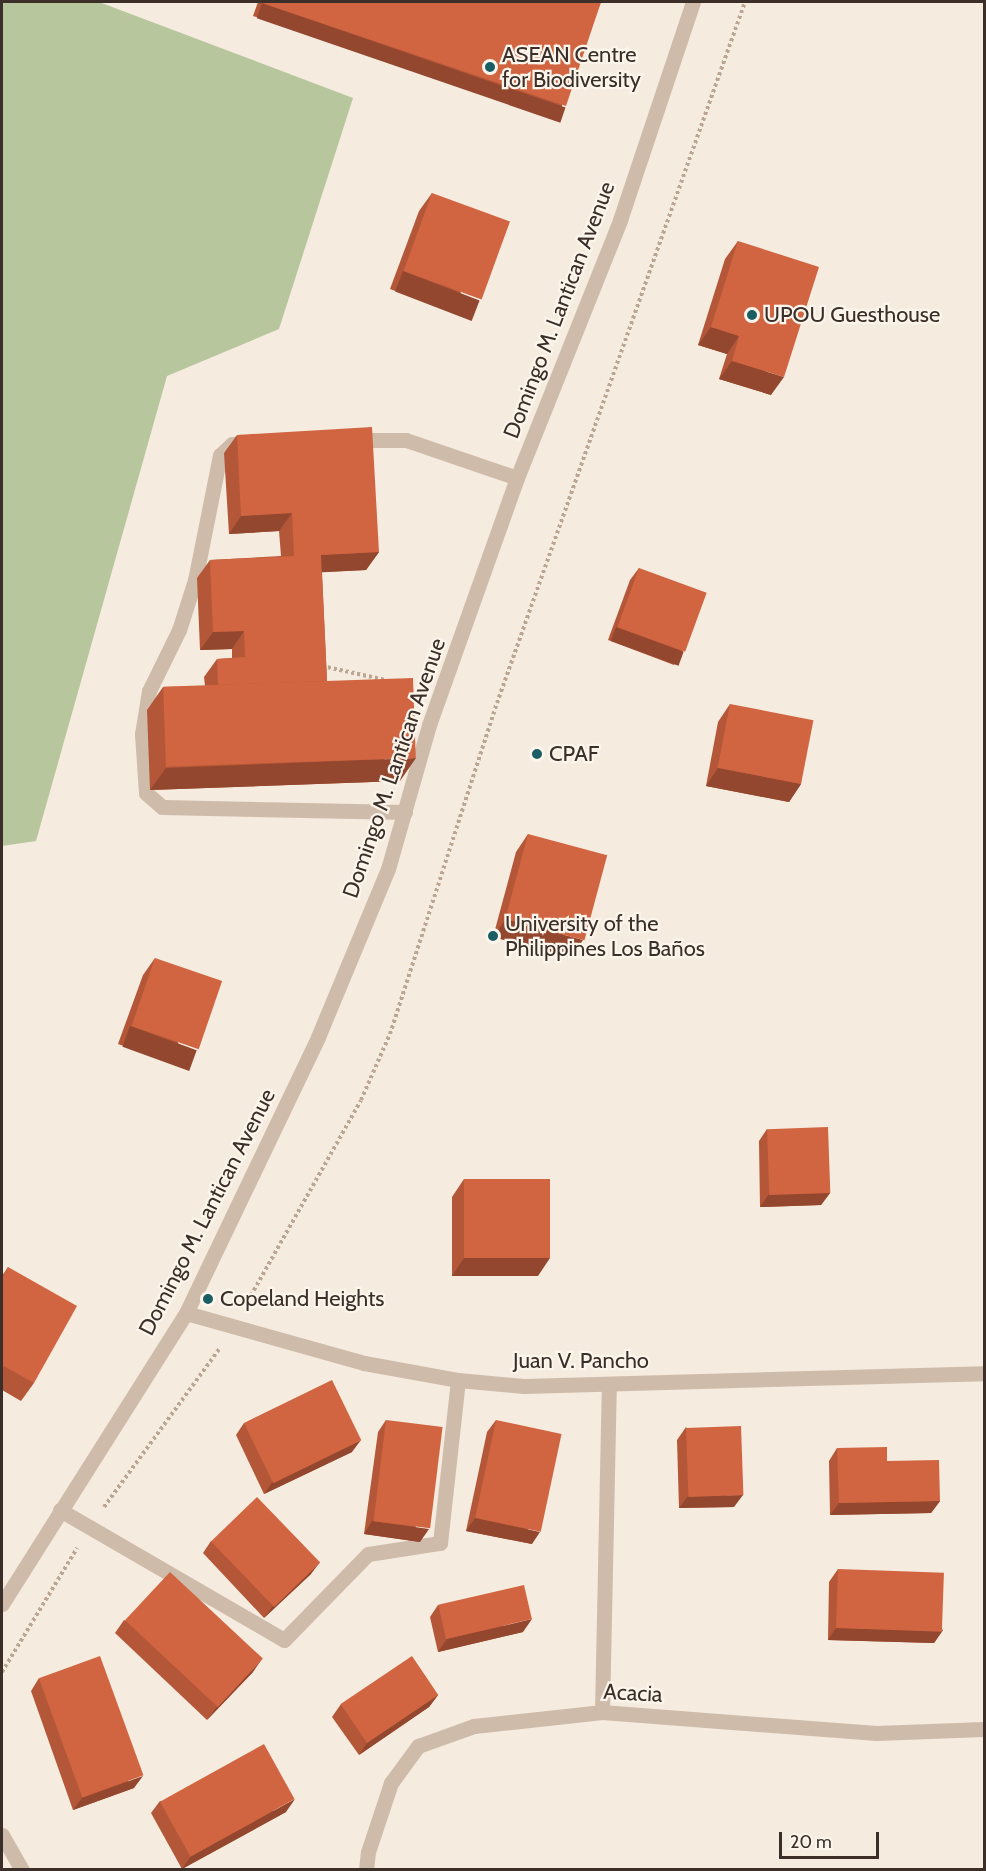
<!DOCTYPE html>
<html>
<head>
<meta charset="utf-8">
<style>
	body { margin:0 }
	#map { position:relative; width:986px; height:1871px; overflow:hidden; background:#f5ebdf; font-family:Cabin,sans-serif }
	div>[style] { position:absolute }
	.green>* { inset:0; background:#b8c69d }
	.path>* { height:4px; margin-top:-2px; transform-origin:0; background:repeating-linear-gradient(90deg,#bba593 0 3px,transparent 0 6px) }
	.lane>* { height:15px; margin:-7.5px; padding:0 7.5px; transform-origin:7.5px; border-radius:7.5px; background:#cfbba9 }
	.street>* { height:15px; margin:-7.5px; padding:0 7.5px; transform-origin:7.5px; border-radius:7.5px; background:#cfbba9 }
	.wall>* { inset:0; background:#b45738 }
	.shaded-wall>* { inset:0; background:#92472e; transform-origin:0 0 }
	.building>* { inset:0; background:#d16541; transform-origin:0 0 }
	.dots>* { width:16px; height:16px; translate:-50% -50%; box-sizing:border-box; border:3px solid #fcf5ec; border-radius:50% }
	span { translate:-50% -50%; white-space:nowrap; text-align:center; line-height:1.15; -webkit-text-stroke:4.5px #fcf5ec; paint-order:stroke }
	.poi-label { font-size:22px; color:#3c2f29 }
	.left { translate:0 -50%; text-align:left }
	.street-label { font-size:22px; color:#3c2f29 }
	.frame { position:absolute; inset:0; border:3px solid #3c2f29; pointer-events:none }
	.scale { position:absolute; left:779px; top:1832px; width:100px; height:27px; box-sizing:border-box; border:3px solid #3c2f29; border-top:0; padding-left:8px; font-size:18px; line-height:21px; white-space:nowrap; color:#3c2f29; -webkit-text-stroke:4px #fcf5ec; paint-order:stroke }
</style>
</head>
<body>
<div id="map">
	<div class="green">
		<div style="clip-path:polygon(2px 2px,99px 2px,353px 98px,279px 329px,167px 376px,36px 841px,2px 846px)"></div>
	</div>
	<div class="path">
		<div style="left:322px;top:666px;width:65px;rotate:12.5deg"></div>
		<div style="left:245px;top:1306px;width:236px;rotate:-60.6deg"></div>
		<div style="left:361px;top:1100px;width:72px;rotate:-66.3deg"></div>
		<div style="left:390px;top:1034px;width:348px;rotate:-72.1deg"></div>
		<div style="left:497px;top:703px;width:744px;rotate:-70.52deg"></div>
		<div style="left:104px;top:1507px;width:197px;rotate:-53.9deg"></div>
		<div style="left:2px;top:1672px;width:145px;rotate:-58.8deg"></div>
	</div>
	<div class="lane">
		<div style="left:353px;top:440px;width:53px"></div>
		<div style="left:406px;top:440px;width:117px;rotate:18.9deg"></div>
		<div style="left:245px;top:443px;width:13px;rotate:176deg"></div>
		<div style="left:232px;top:444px;width:16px;rotate:137deg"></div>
		<div style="left:220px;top:455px;width:127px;rotate:101.3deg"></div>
		<div style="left:195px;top:580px;width:52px;rotate:107.7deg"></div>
		<div style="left:179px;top:630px;width:68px;rotate:116.2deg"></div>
		<div style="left:149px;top:691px;width:44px;rotate:99.2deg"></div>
		<div style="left:142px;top:734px;width:59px;rotate:86.1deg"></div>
		<div style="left:146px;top:793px;width:21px;rotate:41deg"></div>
		<div style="left:162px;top:807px;width:243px;rotate:1.2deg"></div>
	</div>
	<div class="street">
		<div style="left:186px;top:1313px;width:185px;rotate:15.7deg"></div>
		<div style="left:364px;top:1363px;width:96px;rotate:10.3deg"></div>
		<div style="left:458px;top:1380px;width:66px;rotate:5.2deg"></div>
		<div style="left:524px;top:1386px;width:460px;rotate:-1.6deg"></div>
		<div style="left:60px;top:1510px;width:259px;rotate:30.1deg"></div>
		<div style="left:284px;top:1640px;width:120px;rotate:-45.7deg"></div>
		<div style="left:368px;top:1554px;width:73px;rotate:-8.7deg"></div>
		<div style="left:440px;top:1543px;width:164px;rotate:-83.7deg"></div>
		<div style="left:2px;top:1604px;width:344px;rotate:-57.7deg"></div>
		<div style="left:186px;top:1313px;width:306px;rotate:-64.4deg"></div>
		<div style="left:318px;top:1037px;width:182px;rotate:-67.4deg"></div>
		<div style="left:388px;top:869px;width:150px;rotate:-74.1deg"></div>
		<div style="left:429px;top:725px;width:262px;rotate:-70.4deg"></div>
		<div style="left:517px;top:478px;width:278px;rotate:-68.2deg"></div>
		<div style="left:620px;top:220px;width:230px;rotate:-71.5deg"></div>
		<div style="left:602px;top:1712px;width:326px;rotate:-88.8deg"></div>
		<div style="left:2px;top:1835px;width:40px;rotate:60.3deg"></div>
		<div style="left:366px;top:1870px;width:18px;rotate:-84deg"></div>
		<div style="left:368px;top:1852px;width:73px;rotate:-71.6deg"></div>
		<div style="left:391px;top:1783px;width:46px;rotate:-53.9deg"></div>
		<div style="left:418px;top:1746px;width:59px;rotate:-19.7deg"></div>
		<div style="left:474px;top:1726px;width:129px;rotate:-6.2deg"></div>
		<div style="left:602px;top:1712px;width:275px;rotate:4.4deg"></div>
		<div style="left:876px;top:1733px;width:108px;rotate:-2.1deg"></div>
	</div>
	<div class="wall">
		<div style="clip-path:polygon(258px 2px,601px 2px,557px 119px,253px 16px)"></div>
		<div style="clip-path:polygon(432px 193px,468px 318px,390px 289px,419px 211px)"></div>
		<div style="clip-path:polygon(738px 241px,771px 395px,719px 379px,727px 354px,698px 345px,725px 259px)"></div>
		<div style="clip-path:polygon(237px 435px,379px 552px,366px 570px,322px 572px,327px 681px,400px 781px,150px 790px,147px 710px,163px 687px,205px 686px,204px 677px,217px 659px,232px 658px,232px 649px,200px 650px,197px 578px,210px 560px,281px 556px,279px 531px,229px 534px,224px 453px)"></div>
		<div style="clip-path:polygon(639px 568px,683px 652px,674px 665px,608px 640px,630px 580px)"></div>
		<div style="clip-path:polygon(730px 704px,801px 784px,789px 802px,706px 786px,718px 722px)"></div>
		<div style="clip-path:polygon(528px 834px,571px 958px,493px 937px,516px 852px)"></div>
		<div style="clip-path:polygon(155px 958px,185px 1068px,118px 1044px,143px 975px)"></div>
		<div style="clip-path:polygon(767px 1129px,830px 1193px,821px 1205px,760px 1207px,759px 1141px)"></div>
		<div style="clip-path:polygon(464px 1179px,538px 1276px,452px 1276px,452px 1197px)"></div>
		<div style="clip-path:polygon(8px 1267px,34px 1383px,21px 1401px,2px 1390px,2px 1276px)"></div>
		<div style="clip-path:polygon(386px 1420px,420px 1542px,364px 1534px,378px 1432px)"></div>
		<div style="clip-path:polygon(496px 1420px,532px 1544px,466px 1531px,487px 1432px)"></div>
		<div style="clip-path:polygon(244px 1423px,352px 1452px,264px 1494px,236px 1435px)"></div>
		<div style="clip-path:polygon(686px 1427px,734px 1507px,679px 1508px,677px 1440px)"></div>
		<div style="clip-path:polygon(837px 1448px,887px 1461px,940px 1501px,931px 1513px,830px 1515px,829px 1461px)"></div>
		<div style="clip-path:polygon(211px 1541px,311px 1574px,264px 1618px,203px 1553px)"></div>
		<div style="clip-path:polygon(838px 1569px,943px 1630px,934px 1643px,828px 1640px,829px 1582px)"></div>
		<div style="clip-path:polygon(438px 1605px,523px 1632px,438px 1652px,430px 1617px)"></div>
		<div style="clip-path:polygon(124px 1620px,253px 1672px,207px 1720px,115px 1633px)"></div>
		<div style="clip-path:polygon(39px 1678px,134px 1788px,73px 1810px,31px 1691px)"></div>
		<div style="clip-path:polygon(438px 1695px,429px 1707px,359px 1755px,332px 1717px,341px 1704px)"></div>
		<div style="clip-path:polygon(160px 1801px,286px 1812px,182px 1869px,151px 1813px)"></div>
	</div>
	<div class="shaded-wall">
		<div style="left:262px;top:3px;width:321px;height:16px;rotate:19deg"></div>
		<div style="left:403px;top:271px;width:82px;height:22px;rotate:21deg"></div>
		<div style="clip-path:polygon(711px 327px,739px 336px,727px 354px,698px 345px)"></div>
		<div style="clip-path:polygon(732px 361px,784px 377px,771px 395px,719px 379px)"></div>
		<div style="clip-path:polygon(292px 513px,279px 531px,229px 534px,241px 516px)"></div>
		<div style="clip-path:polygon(379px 552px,366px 570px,309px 573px,321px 555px)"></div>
		<div style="left:616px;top:627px;width:72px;height:15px;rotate:20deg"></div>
		<div style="clip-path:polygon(244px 631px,232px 649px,200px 650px,213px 632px)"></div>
		<div style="clip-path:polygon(416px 758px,400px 781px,150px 790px,166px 768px)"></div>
		<div style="clip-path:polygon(718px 768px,801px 784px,789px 802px,706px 786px)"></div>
		<div style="clip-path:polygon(506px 919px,583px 940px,571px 958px,493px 937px)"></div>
		<div style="left:130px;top:1026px;width:71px;height:22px;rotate:20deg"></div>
		<div style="clip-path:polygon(830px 1193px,821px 1205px,760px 1207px,769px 1194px)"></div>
		<div style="clip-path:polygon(464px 1258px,550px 1258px,538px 1276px,452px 1276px)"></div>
		<div style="clip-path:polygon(361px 1440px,352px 1452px,264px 1494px,273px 1481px)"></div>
		<div style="clip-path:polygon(743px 1495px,734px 1507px,679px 1508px,688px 1496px)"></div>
		<div style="clip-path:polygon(940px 1501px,931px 1513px,830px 1515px,839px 1503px)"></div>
		<div style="clip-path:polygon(475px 1518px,540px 1532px,532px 1544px,466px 1531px)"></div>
		<div style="clip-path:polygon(372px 1521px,429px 1529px,420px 1542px,364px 1534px)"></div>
		<div style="clip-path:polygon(320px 1562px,311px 1574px,264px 1618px,273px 1606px)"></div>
		<div style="clip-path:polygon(532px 1619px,523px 1632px,438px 1652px,447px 1639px)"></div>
		<div style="clip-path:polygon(836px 1628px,943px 1630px,934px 1643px,828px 1640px)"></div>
		<div style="clip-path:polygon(262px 1659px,253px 1672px,207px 1720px,216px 1708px)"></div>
		<div style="clip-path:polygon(438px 1695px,429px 1707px,359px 1755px,367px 1743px)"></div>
		<div style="clip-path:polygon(143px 1776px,134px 1788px,73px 1810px,82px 1798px)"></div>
		<div style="clip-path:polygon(295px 1799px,286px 1812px,182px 1869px,191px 1856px)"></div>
	</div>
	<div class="building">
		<div style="clip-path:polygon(262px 2px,601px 2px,566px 106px,262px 3px)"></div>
		<div style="left:432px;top:193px;width:83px;height:83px;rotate:20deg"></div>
		<div style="clip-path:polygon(738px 241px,819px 267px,784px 377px,732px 361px,739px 336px,711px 327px)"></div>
		<div style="clip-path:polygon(372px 427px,379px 552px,321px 555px,327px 681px,218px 685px,217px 659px,245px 657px,244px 631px,213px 632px,210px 560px,294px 556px,292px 513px,241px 516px,237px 435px)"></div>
		<div style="left:639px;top:568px;width:72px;height:63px;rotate:20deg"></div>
		<div style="left:413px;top:678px;width:80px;height:250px;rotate:88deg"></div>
		<div style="left:730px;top:704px;width:85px;height:65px;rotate:11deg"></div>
		<div style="left:528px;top:834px;width:82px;height:88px;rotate:15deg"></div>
		<div style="left:155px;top:958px;width:71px;height:72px;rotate:19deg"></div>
		<div style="left:828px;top:1127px;width:66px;height:61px;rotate:88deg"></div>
		<div style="left:464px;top:1179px;width:86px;height:79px"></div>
		<div style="clip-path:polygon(8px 1267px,77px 1306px,34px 1383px,2px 1365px,2px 1279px)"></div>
		<div style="left:332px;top:1380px;width:67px;height:98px;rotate:64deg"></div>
		<div style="left:386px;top:1420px;width:57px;height:102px;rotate:7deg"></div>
		<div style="left:496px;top:1420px;width:67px;height:100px;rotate:12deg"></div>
		<div style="left:741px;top:1426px;width:69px;height:55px;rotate:88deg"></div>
		<div style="clip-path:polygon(887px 1447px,887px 1461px,939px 1460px,940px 1501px,839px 1503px,837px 1448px)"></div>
		<div style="left:257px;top:1497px;width:91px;height:64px;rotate:46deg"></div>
		<div style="left:838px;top:1569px;width:106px;height:59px;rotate:2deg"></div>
		<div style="left:170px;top:1572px;width:127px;height:66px;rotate:43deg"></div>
		<div style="left:524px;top:1585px;width:35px;height:88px;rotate:77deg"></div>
		<div style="left:100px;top:1656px;width:127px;height:65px;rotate:70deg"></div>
		<div style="left:412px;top:1656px;width:47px;height:86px;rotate:56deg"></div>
		<div style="left:264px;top:1744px;width:63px;height:119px;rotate:61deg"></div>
	</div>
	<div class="dots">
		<div style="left:490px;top:67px;background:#1a5d62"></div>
		<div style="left:752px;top:315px;background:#1a5d62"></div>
		<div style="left:537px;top:754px;background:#1a5d62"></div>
		<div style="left:493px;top:936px;background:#1a5d62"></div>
		<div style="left:208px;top:1299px;background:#1a5d62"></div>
	</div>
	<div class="poi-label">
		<span class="left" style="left:502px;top:67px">ASEAN Centre<br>for Biodiversity</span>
		<span class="left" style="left:764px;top:315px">UPOU Guesthouse</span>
		<span class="left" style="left:549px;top:754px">CPAF</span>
		<span class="left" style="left:505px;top:936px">University of the<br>Philippines Los Baños</span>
		<span class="left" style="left:220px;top:1299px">Copeland Heights</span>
	</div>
	<div class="street-label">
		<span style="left:559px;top:310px;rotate:-69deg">Domingo M. Lantican Avenue</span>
		<span style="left:394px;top:768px;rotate:-71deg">Domingo M. Lantican Avenue</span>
		<span style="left:207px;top:1212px;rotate:-63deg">Domingo M. Lantican Avenue</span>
		<span style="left:581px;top:1361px">Juan V. Pancho</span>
		<span style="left:633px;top:1693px;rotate:3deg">Acacia</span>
	</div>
	<div class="frame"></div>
	<div class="scale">20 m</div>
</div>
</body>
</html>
